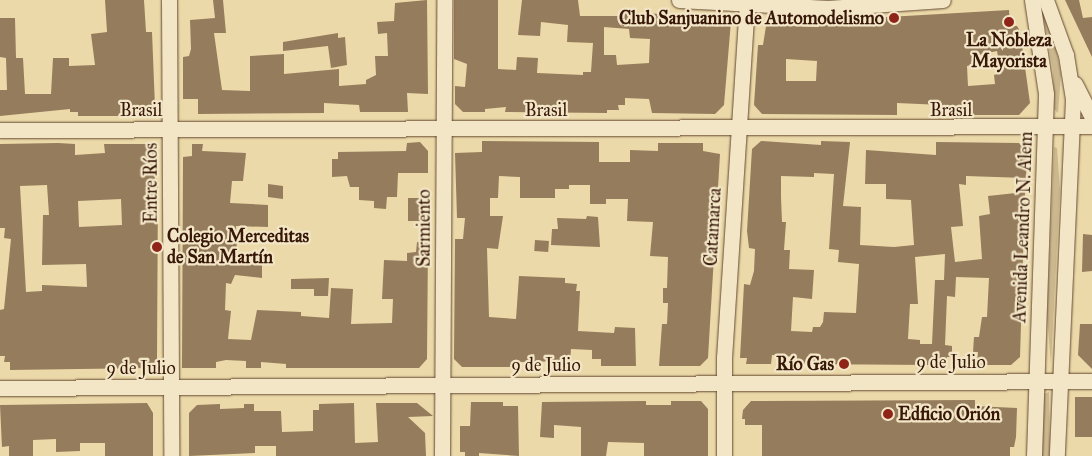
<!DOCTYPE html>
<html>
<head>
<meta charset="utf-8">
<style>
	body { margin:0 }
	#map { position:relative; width:1092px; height:456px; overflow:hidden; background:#ebd9a9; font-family:"IM FELL Great Primer",serif }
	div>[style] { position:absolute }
	.green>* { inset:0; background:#ccb88e }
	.building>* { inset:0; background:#957c5c; transform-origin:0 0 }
	.roads { filter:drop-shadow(0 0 1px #644830) drop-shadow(0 0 1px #644830) }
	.minor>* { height:15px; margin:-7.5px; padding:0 7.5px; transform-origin:7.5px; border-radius:7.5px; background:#f2e6c7 }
	.dots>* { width:14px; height:14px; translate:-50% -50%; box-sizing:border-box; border:2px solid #f2e6c7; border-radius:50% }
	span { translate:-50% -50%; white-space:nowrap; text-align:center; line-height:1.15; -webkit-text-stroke:4.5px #f2e6c7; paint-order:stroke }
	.poi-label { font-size:18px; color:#371708; font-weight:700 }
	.right { translate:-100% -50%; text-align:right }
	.left { translate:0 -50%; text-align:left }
	.street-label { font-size:18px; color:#371708 }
</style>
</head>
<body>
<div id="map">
	<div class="green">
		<div style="clip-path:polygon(1042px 8px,1055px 43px,1061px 74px,1058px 113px,1054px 109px,1053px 71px)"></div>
		<div style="clip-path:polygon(1054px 147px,1057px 148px,1060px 189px,1051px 364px,1047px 316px)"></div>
		<div style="clip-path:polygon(1049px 392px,1050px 456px,1042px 456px,1044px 394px)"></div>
	</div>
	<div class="building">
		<div style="clip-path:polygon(105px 0,144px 0,146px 32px,152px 32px,155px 107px,147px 116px,78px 116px,78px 112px,70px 112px,70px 109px,0 116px,0 90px,7px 90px,6px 58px,0 57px,0 18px,15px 18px,16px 58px,23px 58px,25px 94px,51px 94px,53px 58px,69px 58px,69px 66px,95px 65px,91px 34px,107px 32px)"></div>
		<div style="clip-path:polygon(213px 0,223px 0,226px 33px,214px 33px,222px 90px,250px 91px,250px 56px,284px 54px,284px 74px,339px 69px,339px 86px,366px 84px,366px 80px,376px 75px,375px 56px,388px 56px,387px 33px,378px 34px,377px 22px,394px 21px,395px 3px,427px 0,428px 94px,407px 93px,408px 112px,360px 112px,359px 105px,324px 103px,324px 113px,198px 114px,198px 99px,183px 99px,183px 57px,189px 56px,191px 49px,190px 20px,215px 18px)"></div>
		<div style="clip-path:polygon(evenodd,454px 0,498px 0,498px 69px,516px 70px,517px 57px,538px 58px,537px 73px,583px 75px,583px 72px,591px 72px,593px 43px,567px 42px,568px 25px,541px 22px,540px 36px,518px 35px,522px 0,578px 0,580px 16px,621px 16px,621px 12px,722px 17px,722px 20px,731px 21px,724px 105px,715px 114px,652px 113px,649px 99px,625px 98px,625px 105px,618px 105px,619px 110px,607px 110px,607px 113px,505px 112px,506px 107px,485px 109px,485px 112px,463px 112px,455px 104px,455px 86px,465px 87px,467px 64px,454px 59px,454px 0,604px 27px,629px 29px,630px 38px,650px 39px,649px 63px,617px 65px,616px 55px,604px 55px,604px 27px)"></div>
		<div style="clip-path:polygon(1065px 0,1079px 0,1083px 18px,1092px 17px,1092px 57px)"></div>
		<div style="clip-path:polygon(evenodd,1009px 10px,1010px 26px,1017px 26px,1020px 31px,1030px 103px,1019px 115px,951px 115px,950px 108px,942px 108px,942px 105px,897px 103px,897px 115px,762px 114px,754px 105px,758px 45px,763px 45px,766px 26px,773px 26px,774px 19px,792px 20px,791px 26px,819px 27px,819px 21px,1009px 10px,997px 51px,1001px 73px,994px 75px,995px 84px,968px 86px,967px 66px,975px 64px,974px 56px,997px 51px,1009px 10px,786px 59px,817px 61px,816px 81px,786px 81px,786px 59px)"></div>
		<div style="clip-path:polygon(338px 33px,338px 38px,345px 37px,347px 65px,331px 68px,328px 46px,283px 51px,283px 42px)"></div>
		<div style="clip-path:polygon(482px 141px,599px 142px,599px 162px,630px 162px,630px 150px,658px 151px,658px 143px,703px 143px,703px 151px,720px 154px,708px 358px,700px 366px,659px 366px,662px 324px,667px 324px,668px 303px,663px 303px,663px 288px,667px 288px,668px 257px,650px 256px,653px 222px,627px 221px,628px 199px,606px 199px,606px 204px,590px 204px,590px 185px,569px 185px,569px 189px,555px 189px,555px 198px,520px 198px,520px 177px,499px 176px,498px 198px,490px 198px,490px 216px,503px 216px,498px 249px,487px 248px,489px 317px,516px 319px,519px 276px,565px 278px,565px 283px,577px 284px,576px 291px,580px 291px,578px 331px,614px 333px,615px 327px,635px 328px,636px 366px,601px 366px,601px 359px,592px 359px,592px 350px,571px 349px,570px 361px,521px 362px,521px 367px,462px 367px,454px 359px,455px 239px,463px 239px,465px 218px,457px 218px,455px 153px,482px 152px)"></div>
		<div style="clip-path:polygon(evenodd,761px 141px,821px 145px,821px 141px,850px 142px,843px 206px,861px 207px,860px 245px,894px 247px,914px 245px,911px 200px,886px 199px,886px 184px,865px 184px,866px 150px,936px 155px,936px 142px,1019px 143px,1027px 152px,1026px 178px,966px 176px,966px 185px,959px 184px,963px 226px,951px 227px,955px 262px,982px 259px,979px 216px,990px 214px,988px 196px,1025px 192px,1020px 357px,1011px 365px,977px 365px,978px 352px,973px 352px,974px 337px,979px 337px,982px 317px,987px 317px,989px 278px,956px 277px,955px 297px,947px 296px,945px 345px,952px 346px,952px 357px,947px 357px,946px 362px,931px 361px,931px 365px,797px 364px,797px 357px,772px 355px,771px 364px,746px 364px,747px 358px,740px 358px,744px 284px,750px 285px,754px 271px,755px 249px,749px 248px,747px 231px,752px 149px,761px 141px,814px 173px,834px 174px,829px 249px,839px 250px,838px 262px,859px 264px,856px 313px,824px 312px,823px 322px,820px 327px,813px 327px,812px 332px,791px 331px,793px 297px,812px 299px,814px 270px,789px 269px,790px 250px,784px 250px,786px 222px,782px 222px,781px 197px,781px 176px,814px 177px,814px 173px,761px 141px,945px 254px,944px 280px,935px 280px,932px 344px,920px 344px,920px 340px,908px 339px,910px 304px,918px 304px,915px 257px,945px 254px)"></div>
		<div style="clip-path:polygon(420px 142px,428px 151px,428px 173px,398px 173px,397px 197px,387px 197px,386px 209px,374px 208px,374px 201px,359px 200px,359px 187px,350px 187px,347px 176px,332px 177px,332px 159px,338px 159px,338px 152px,406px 151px,407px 143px)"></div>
		<div style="clip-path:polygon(evenodd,58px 143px,75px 144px,75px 155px,105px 153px,104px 144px,145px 144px,155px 153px,155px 181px,158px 181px,157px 360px,149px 368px,10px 370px,10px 362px,4px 362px,5px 356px,0 356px,0 310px,4px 309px,11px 239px,4px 238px,5px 228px,0 228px,0 144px,58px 143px,47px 185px,49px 215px,43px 215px,42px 265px,86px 264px,87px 287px,42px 285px,42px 291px,26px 292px,20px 186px,47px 185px,58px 143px,121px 199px,122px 225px,79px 227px,78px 201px,121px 199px)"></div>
		<div style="clip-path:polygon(192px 144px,203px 144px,202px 151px,246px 153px,243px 181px,232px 181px,230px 203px,268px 205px,268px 227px,236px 226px,237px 257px,262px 256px,262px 278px,235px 275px,231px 284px,226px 283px,225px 310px,231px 311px,228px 339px,251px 340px,257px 310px,301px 312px,301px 316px,329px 318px,331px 288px,353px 289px,351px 324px,392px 323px,393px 299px,382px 299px,384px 260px,407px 261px,407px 253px,416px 252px,417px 242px,428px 243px,427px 359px,419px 368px,286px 368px,286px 364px,261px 362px,261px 368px,246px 368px,246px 361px,226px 360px,216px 362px,216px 368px,182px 368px,183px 157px,192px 156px)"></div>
		<div style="clip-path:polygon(268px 184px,283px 186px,283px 199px,268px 197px)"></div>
		<div style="left:408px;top:198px;width:20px;height:23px"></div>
		<div style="clip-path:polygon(587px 216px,598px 217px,600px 247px,551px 245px,552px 229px,558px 229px,557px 218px,586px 219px)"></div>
		<div style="clip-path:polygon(1083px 234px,1092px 235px,1092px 271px,1082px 272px)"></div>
		<div style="left:535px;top:240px;width:14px;height:11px;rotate:4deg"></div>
		<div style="clip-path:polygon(329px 278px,328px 296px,314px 296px,314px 289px,291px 289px,291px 279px)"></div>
		<div style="clip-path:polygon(1080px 324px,1092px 324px,1092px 369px,1078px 355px)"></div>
		<div style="left:1075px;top:397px;width:17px;height:40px"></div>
		<div style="clip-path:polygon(975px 400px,975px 406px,1017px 408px,1016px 437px,1014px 447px,1010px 447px,1010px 456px,762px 456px,762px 425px,745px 425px,745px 419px,742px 419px,743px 410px,751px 401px)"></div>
		<div style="clip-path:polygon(646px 401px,646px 405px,671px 405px,671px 401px,701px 401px,708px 409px,708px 456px,644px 456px,644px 443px,608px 442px,606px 456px,581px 456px,581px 427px,554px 425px,554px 438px,540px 437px,542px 402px)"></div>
		<div style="clip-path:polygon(471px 402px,503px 402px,503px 406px,518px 406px,519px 456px,479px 453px,479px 456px,465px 456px,465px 452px,460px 452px,460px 426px,470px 426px)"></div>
		<div style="clip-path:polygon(147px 403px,153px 413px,153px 456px,105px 456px,105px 443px,80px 443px,80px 451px,56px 452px,56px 439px,33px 440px,33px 456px,9px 456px,9px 446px,2px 447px,0 405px)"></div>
		<div style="clip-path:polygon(354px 403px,355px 443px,378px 442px,376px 403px,417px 403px,433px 416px,408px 417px,425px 433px,426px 456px,276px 456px,276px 446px,255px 446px,255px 453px,189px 456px,189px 413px,197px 405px,220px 404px,220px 409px,244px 408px,244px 404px,254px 404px,254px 411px,281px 411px,282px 432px,313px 431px,313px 410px,319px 410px,319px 404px)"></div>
	</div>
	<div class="roads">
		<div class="minor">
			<div style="left:169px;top:0;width:456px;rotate:89.7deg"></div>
			<div style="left:679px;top:0;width:149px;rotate:3.1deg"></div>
			<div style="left:828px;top:8px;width:115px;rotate:-4deg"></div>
			<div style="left:1032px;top:0;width:95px;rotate:81.5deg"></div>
			<div style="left:1046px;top:94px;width:362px;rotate:91.9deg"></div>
			<div style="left:1046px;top:0;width:59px;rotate:70deg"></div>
			<div style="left:1066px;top:55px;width:45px;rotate:81deg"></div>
			<div style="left:1073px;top:99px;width:357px;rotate:92.6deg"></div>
			<div style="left:1075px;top:84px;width:38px;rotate:63deg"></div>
			<div style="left:0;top:130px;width:1092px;rotate:-0.21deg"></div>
			<div style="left:0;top:388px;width:1092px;rotate:-0.37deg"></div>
			<div style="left:442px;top:456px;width:456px;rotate:-89.7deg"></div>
			<div style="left:724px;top:456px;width:98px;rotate:-90deg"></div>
			<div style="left:724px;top:358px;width:359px;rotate:-86.3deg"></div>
		</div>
	</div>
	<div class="dots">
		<div style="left:894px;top:18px;background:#8f2418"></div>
		<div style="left:1009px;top:22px;background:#8f2418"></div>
		<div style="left:157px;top:247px;background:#8f2418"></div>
		<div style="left:844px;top:364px;background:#8f2418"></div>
		<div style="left:888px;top:414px;background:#8f2418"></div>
	</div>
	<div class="poi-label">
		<span class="right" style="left:884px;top:18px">Club Sanjuanino de Automodelismo</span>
		<span style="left:1009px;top:51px">La Nobleza<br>Mayorista</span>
		<span class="left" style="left:167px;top:247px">Colegio Merceditas<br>de San Martín</span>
		<span class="right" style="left:834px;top:364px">Río Gas</span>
		<span class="left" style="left:898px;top:414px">Edficio Orión</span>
	</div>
	<div class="street-label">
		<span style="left:141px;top:110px">Brasil</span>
		<span style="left:546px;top:110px">Brasil</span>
		<span style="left:951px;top:110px">Brasil</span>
		<span style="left:151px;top:183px;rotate:-90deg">Entre Ríos</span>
		<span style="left:713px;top:227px;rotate:-87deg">Catamarca</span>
		<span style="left:1023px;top:227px;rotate:-88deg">Avenida Leandro N. Alem</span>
		<span style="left:424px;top:228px;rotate:-90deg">Sarmiento</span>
		<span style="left:951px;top:362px">9 de Julio</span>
		<span style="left:546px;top:365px">9 de Julio</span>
		<span style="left:141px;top:368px">9 de Julio</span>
	</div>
</div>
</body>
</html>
